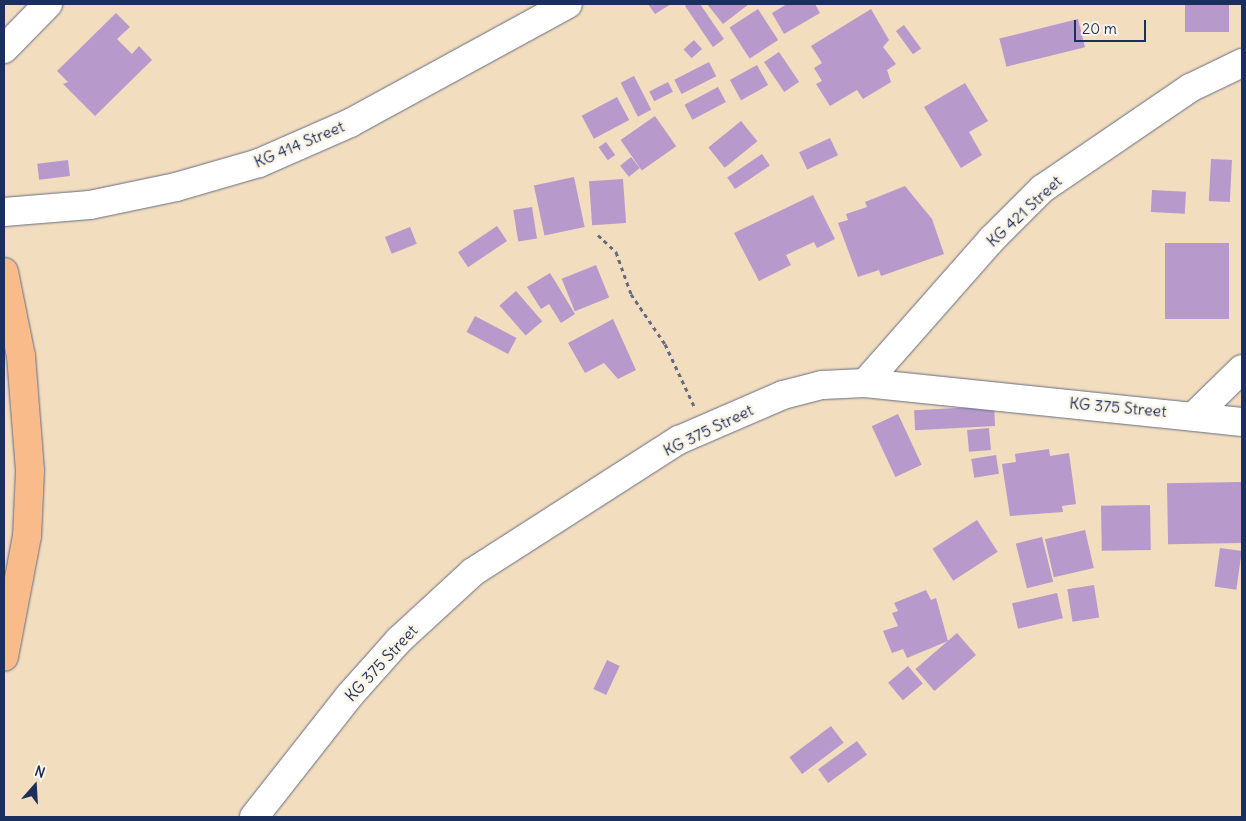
<!DOCTYPE html>
<html>
<head>
<meta charset="utf-8">
<style>
	body { margin:0 }
	#map { position:relative; width:1246px; height:821px; overflow:hidden; background:#f2ddbf; font-family:Delius,sans-serif }
	div>[style] { position:absolute }
	.building>* { inset:0; background:#b799cc; transform-origin:0 0 }
	.path>* { height:3px; margin-top:-1.5px; transform-origin:0; background:repeating-linear-gradient(90deg,#666c80 0 4px,transparent 0 8px) }
	.roads { filter:drop-shadow(0 0 1px #666c80) drop-shadow(0 0 1px #666c80) }
	.minor>* { height:28px; margin:-14px; padding:0 14px; transform-origin:14px; border-radius:14px; background:#fff }
	.major>* { height:28px; margin:-14px; padding:0 14px; transform-origin:14px; border-radius:14px; background:#fabb8b }
	span { translate:-50% -50%; white-space:nowrap; text-align:center; line-height:1.15; -webkit-text-stroke:5px #fcf5e5; paint-order:stroke }
	.street-label { font-size:16px; color:#1b2f5e }
	.frame { position:absolute; inset:0; border:5px solid #1b2f5e; pointer-events:none }
	.north { position:absolute; left:10px; top:761px; width:50px; height:50px; -webkit-text-stroke:4px #fcf5e5; paint-order:stroke; rotate:19deg; font-size:14px; font-weight:700; line-height:20px; text-align:center; color:#1b2f5e }
	.north::after { content:''; display:block; margin:auto; width:18px; height:22px; background:#1b2f5e; clip-path:polygon(50% 0,100% 100%,50% 72%,0 100%) }
	.scale { position:absolute; left:1074px; top:20px; width:72px; height:22px; box-sizing:border-box; border:2px solid #1b2f5e; border-top:0; padding-left:6px; font-size:15px; line-height:18px; white-space:nowrap; color:#1b2f5e; -webkit-text-stroke:4px #fcf5e5; paint-order:stroke }
</style>
</head>
<body>
<div id="map">
	<div class="building">
		<div style="clip-path:polygon(648px 4px,671px 4px,655px 14px)"></div>
		<div style="clip-path:polygon(688px 4px,700px 4px,724px 39px,713px 47px,685px 6px)"></div>
		<div style="clip-path:polygon(707px 4px,749px 4px,723px 24px)"></div>
		<div style="clip-path:polygon(787px 4px,815px 4px,820px 13px,784px 34px,772px 13px)"></div>
		<div style="left:1185px;top:4px;width:44px;height:28px"></div>
		<div style="left:758px;top:9px;width:37px;height:34px;rotate:57deg"></div>
		<div style="clip-path:polygon(871px 9px,889px 40px,883px 47px,896px 64px,887px 70px,891px 82px,863px 99px,857px 90px,830px 106px,816px 84px,822px 81px,814px 68px,822px 63px,811px 46px)"></div>
		<div style="clip-path:polygon(116px 13px,130px 27px,117px 39px,132px 54px,139px 46px,152px 60px,95px 116px,63px 84px,68px 82px,57px 71px)"></div>
		<div style="left:1078px;top:19px;width:29px;height:81px;rotate:76deg"></div>
		<div style="left:904px;top:25px;width:29px;height:10px;rotate:54deg"></div>
		<div style="left:694px;top:40px;width:12px;height:14px;rotate:48deg"></div>
		<div style="left:779px;top:52px;width:36px;height:18px;rotate:56deg"></div>
		<div style="left:709px;top:62px;width:16px;height:39px;rotate:63deg"></div>
		<div style="left:757px;top:65px;width:23px;height:31px;rotate:61deg"></div>
		<div style="left:634px;top:76px;width:38px;height:15px;rotate:63deg"></div>
		<div style="left:668px;top:82px;width:11px;height:21px;rotate:63deg"></div>
		<div style="clip-path:polygon(965px 83px,988px 121px,969px 132px,982px 155px,961px 168px,924px 107px)"></div>
		<div style="left:718px;top:87px;width:17px;height:38px;rotate:62deg"></div>
		<div style="left:617px;top:97px;width:26px;height:40px;rotate:62deg"></div>
		<div style="left:655px;top:116px;width:37px;height:42px;rotate:55deg"></div>
		<div style="left:741px;top:121px;width:26px;height:42px;rotate:51deg"></div>
		<div style="left:830px;top:138px;width:19px;height:34px;rotate:65deg"></div>
		<div style="left:606px;top:142px;width:16px;height:9px;rotate:55deg"></div>
		<div style="left:762px;top:154px;width:14px;height:42px;rotate:56deg"></div>
		<div style="left:631px;top:157px;width:14px;height:14px;rotate:51deg"></div>
		<div style="left:1211px;top:159px;width:21px;height:42px;rotate:3deg"></div>
		<div style="left:68px;top:160px;width:16px;height:31px;rotate:83deg"></div>
		<div style="left:574px;top:177px;width:51px;height:41px;rotate:78deg"></div>
		<div style="left:623px;top:179px;width:44px;height:34px;rotate:86deg"></div>
		<div style="clip-path:polygon(905px 186px,932px 219px,944px 254px,881px 276px,879px 270px,858px 277px,838px 223px,848px 220px,846px 214px,867px 207px,865px 202px)"></div>
		<div style="left:1152px;top:190px;width:34px;height:22px;rotate:3deg"></div>
		<div style="clip-path:polygon(813px 195px,835px 239px,817px 248px,814px 242px,786px 255px,791px 265px,759px 281px,734px 233px)"></div>
		<div style="left:532px;top:207px;width:32px;height:19px;rotate:81deg"></div>
		<div style="left:497px;top:226px;width:18px;height:47px;rotate:56deg"></div>
		<div style="left:410px;top:227px;width:18px;height:27px;rotate:68deg"></div>
		<div style="left:1165px;top:243px;width:64px;height:76px"></div>
		<div style="left:596px;top:265px;width:35px;height:37px;rotate:68deg"></div>
		<div style="clip-path:polygon(550px 273px,575px 314px,561px 323px,549px 304px,541px 309px,527px 287px)"></div>
		<div style="left:516px;top:291px;width:40px;height:22px;rotate:49deg"></div>
		<div style="left:475px;top:316px;width:47px;height:18px;rotate:28deg"></div>
		<div style="clip-path:polygon(613px 319px,636px 370px,618px 379px,604px 363px,585px 373px,568px 343px)"></div>
		<div style="left:994px;top:406px;width:20px;height:80px;rotate:87deg"></div>
		<div style="left:898px;top:414px;width:56px;height:29px;rotate:65deg"></div>
		<div style="left:989px;top:428px;width:22px;height:22px;rotate:85deg"></div>
		<div style="clip-path:polygon(1049px 449px,1050px 456px,1069px 453px,1076px 504px,1062px 506px,1063px 512px,1010px 516px,1002px 464px,1016px 462px,1015px 454px)"></div>
		<div style="left:996px;top:455px;width:19px;height:25px;rotate:81deg"></div>
		<div style="left:1241px;top:482px;width:61px;height:74px;rotate:89deg"></div>
		<div style="left:1150px;top:505px;width:45px;height:49px;rotate:89deg"></div>
		<div style="left:977px;top:520px;width:38px;height:53px;rotate:57deg"></div>
		<div style="left:1085px;top:530px;width:39px;height:41px;rotate:77deg"></div>
		<div style="left:1042px;top:537px;width:46px;height:27px;rotate:76deg"></div>
		<div style="left:1220px;top:548px;width:22px;height:39px;rotate:8deg"></div>
		<div style="left:1094px;top:585px;width:33px;height:27px;rotate:81deg"></div>
		<div style="clip-path:polygon(926px 590px,931px 600px,936px 598px,948px 641px,907px 658px,903px 649px,892px 653px,883px 631px,898px 626px,892px 613px,898px 611px,894px 603px)"></div>
		<div style="left:1057px;top:593px;width:26px;height:46px;rotate:77deg"></div>
		<div style="left:957px;top:633px;width:29px;height:55px;rotate:49deg"></div>
		<div style="left:607px;top:660px;width:14px;height:32px;rotate:25deg"></div>
		<div style="left:908px;top:666px;width:23px;height:26px;rotate:50deg"></div>
		<div style="left:831px;top:726px;width:21px;height:52px;rotate:53deg"></div>
		<div style="left:857px;top:741px;width:17px;height:48px;rotate:54deg"></div>
	</div>
	<div class="path">
		<div style="left:598px;top:235px;width:25px;rotate:43deg"></div>
		<div style="left:616px;top:252px;width:45px;rotate:70.3deg"></div>
		<div style="left:631px;top:294px;width:60px;rotate:55.8deg"></div>
		<div style="left:665px;top:344px;width:68px;rotate:64.9deg"></div>
	</div>
	<div class="roads">
		<div class="minor">
			<div style="left:4px;top:49px;width:63px;rotate:-45.6deg"></div>
			<div style="left:4px;top:212px;width:86px;rotate:-4.7deg"></div>
			<div style="left:90px;top:205px;width:88px;rotate:-11.8deg"></div>
			<div style="left:176px;top:187px;width:86px;rotate:-16.1deg"></div>
			<div style="left:259px;top:163px;width:99px;rotate:-23.7deg"></div>
			<div style="left:350px;top:123px;width:248px;rotate:-28.6deg"></div>
			<div style="left:865px;top:383px;width:192px;rotate:-48.6deg"></div>
			<div style="left:992px;top:239px;width:71px;rotate:-45deg"></div>
			<div style="left:1042px;top:189px;width:179px;rotate:-34.3deg"></div>
			<div style="left:1190px;top:88px;width:58px;rotate:-25.7deg"></div>
			<div style="left:1196px;top:414px;width:64px;rotate:-44.4deg"></div>
			<div style="left:254px;top:817px;width:155px;rotate:-51.8deg"></div>
			<div style="left:350px;top:695px;width:74px;rotate:-48.3deg"></div>
			<div style="left:399px;top:640px;width:100px;rotate:-42.6deg"></div>
			<div style="left:473px;top:572px;width:245px;rotate:-32.7deg"></div>
			<div style="left:679px;top:440px;width:113px;rotate:-23.4deg"></div>
			<div style="left:783px;top:395px;width:40px;rotate:-14.4deg"></div>
			<div style="left:822px;top:385px;width:43px;rotate:-2.7deg"></div>
			<div style="left:865px;top:383px;width:379px;rotate:5.9deg"></div>
		</div>
		<div class="major">
			<div style="left:4px;top:272px;width:86px;rotate:78.6deg"></div>
			<div style="left:21px;top:356px;width:115px;rotate:85.5deg"></div>
			<div style="left:30px;top:471px;width:65px;rotate:92.6deg"></div>
			<div style="left:27px;top:536px;width:123px;rotate:100.8deg"></div>
		</div>
	</div>
	<div class="street-label">
		<span style="left:299px;top:144px;rotate:-23deg">KG 414 Street</span>
		<span style="left:1024px;top:211px;rotate:-43deg">KG 421 Street</span>
		<span style="left:1118px;top:407px;rotate:5deg">KG 375 Street</span>
		<span style="left:708px;top:430px;rotate:-26deg">KG 375 Street</span>
		<span style="left:381px;top:663px;rotate:-47deg">KG 375 Street</span>
	</div>
	<div class="frame"></div>
	<div class="north">N</div>
	<div class="scale">20 m</div>
</div>
</body>
</html>
